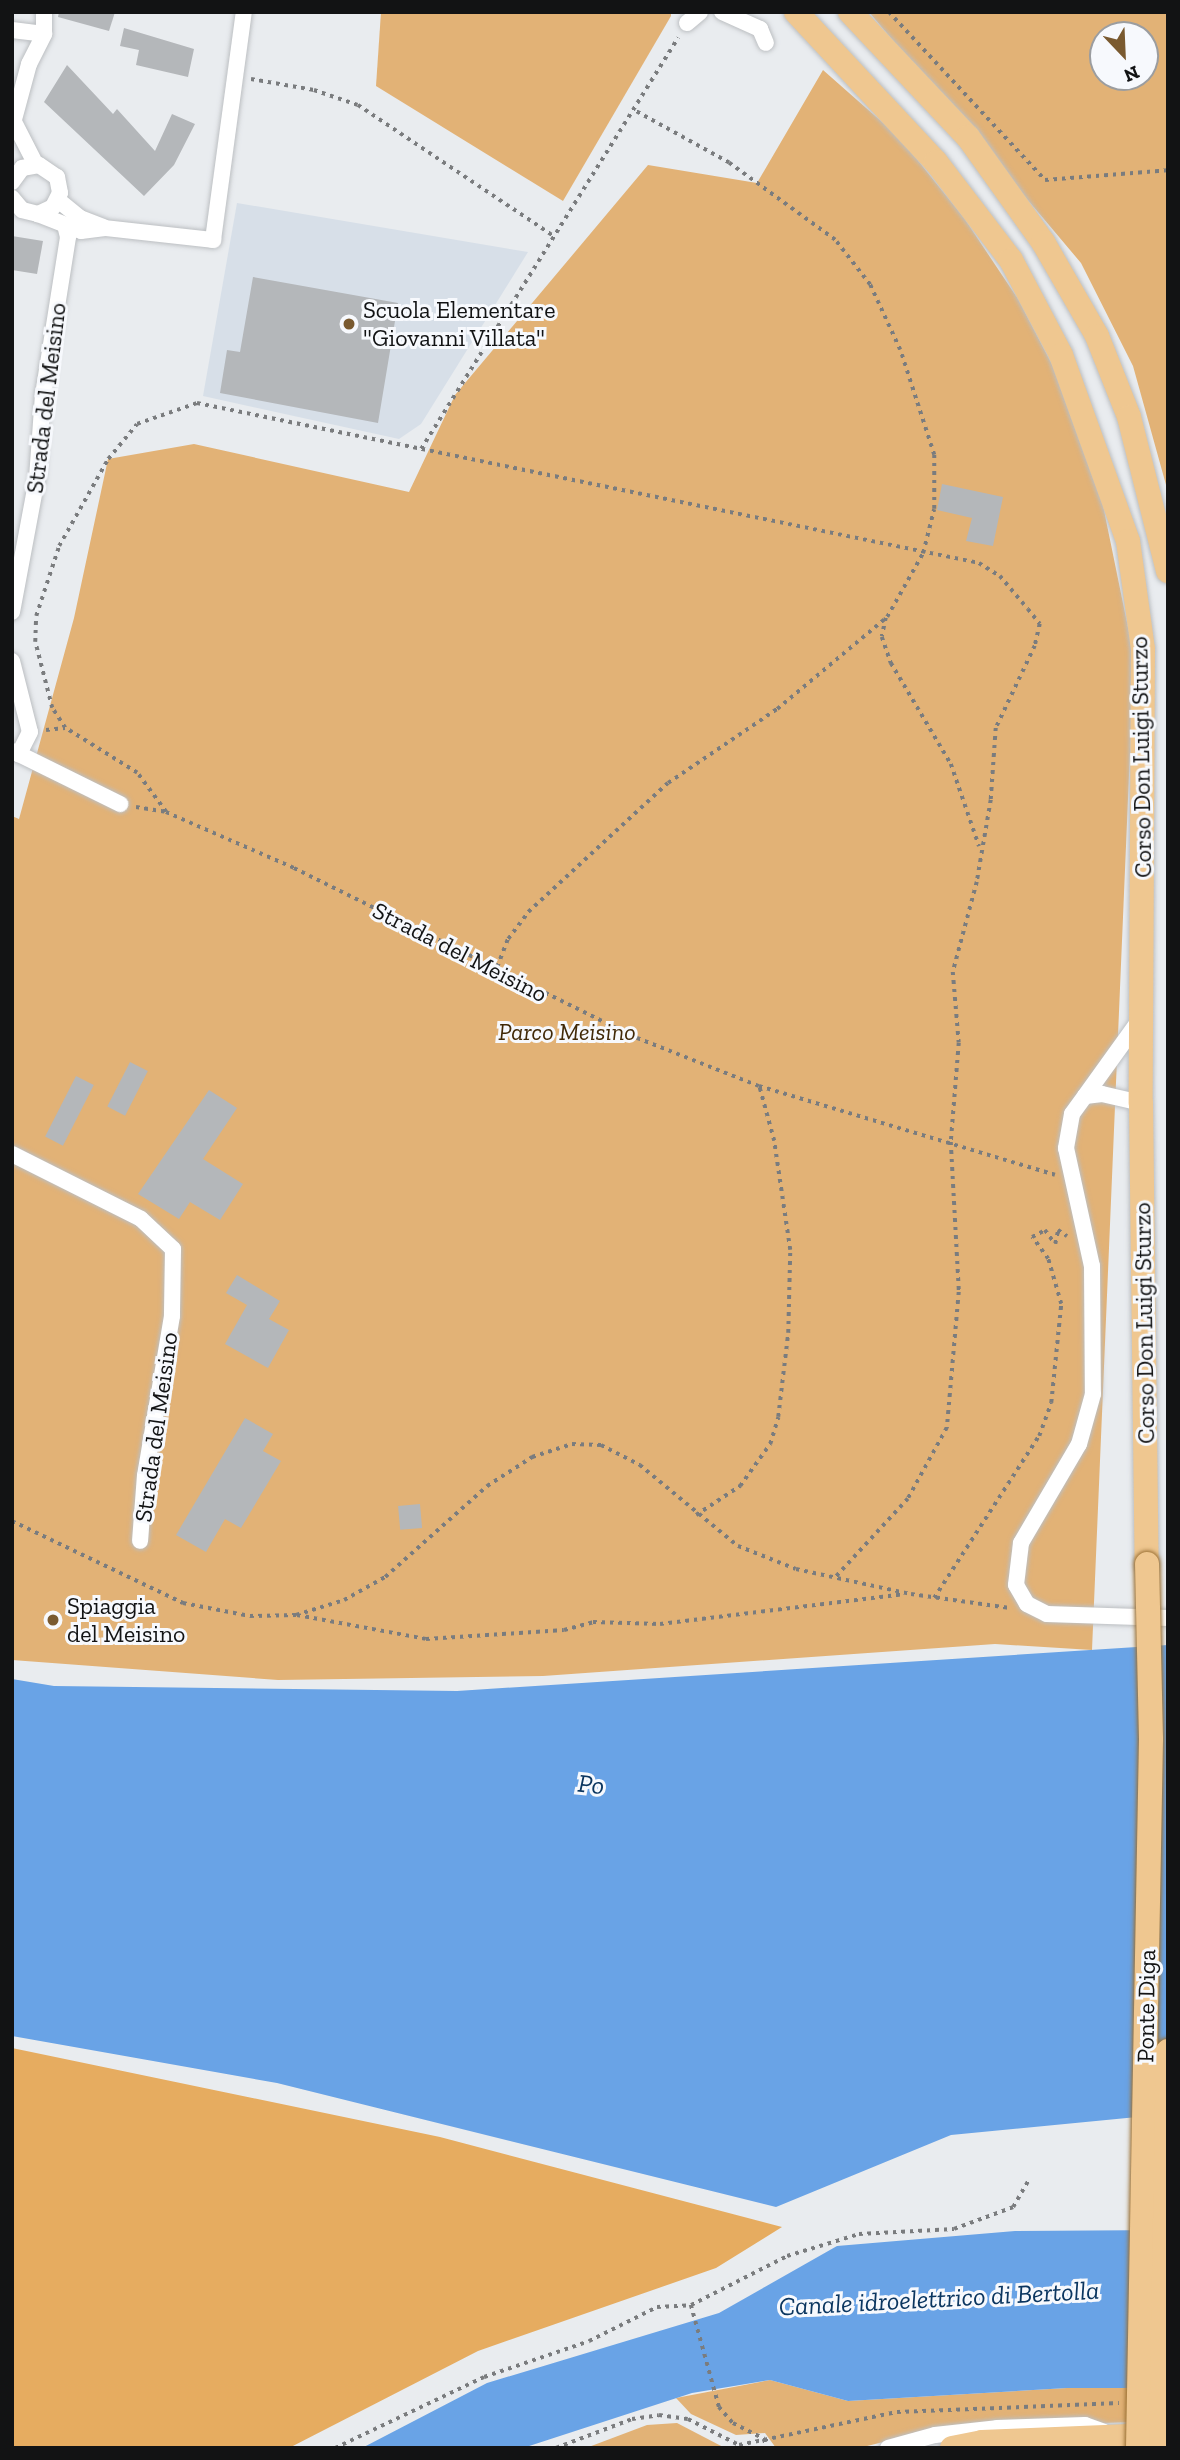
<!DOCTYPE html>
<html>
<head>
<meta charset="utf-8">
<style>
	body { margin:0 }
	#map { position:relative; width:1180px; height:2460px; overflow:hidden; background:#e9ecef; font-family:"Zilla Slab",serif }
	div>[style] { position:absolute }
	.built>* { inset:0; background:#d7dfe8 }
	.green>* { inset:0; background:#e2b276 }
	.forest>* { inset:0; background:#e6ac60 }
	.water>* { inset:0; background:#69a3e6 }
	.building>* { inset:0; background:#b4b7ba; transform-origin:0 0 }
	.path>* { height:3.5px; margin-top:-1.75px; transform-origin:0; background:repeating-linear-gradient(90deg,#7a7c7e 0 3.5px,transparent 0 8.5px) }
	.roads { filter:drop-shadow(0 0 2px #bcbfc2) drop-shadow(0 0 2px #bcbfc2) }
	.minor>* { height:16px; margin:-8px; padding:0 8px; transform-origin:8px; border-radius:8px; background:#fff }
	.primary>* { height:24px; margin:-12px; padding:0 12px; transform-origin:12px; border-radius:12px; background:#efc790 }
	.bridges { filter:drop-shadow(0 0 2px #9a7034) drop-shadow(0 0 2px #9a7034) }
	.primary-bridge>* { height:24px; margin:-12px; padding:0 12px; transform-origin:12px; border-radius:12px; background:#efc790 }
	.dots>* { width:19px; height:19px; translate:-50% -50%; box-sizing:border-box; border:4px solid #f7f9fd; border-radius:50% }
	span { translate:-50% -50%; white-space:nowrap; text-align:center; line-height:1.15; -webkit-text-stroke:6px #f7f9fd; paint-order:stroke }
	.poi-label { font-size:24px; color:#121314 }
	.left { translate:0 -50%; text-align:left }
	.street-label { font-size:24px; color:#121314 }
	.park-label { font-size:24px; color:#412907; font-style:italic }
	.water-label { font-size:26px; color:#0b3660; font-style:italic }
	.frame { position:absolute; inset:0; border:14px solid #121314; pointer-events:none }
	.north { position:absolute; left:1089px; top:21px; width:70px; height:70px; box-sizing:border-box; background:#f7f9fd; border:2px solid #9b9da0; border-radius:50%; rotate:157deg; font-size:19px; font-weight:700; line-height:28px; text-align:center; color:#121314 }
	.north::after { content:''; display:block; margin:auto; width:24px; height:32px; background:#7a5a30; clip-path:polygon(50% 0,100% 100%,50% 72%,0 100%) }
</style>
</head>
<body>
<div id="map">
	<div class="built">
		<div style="clip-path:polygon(237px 203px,528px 252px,421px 424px,399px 439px,203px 396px)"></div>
	</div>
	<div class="green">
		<div style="clip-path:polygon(381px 12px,671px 12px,671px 16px,563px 201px,376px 86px)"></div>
		<div style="clip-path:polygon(evenodd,869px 12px,1168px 12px,1168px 492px,1133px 366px,1081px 263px,869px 12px,1103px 35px,1145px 35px,1145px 77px,1103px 77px,1103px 35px)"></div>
		<div style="clip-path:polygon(823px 70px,899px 137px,964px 218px,1018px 299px,1061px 382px,1098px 481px,1134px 657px,1092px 1650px,995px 1644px,543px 1676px,278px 1680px,12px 1660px,12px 816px,19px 819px,74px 618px,108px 459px,194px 444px,409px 492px,455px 395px,648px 165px,757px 183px)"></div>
		<div style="clip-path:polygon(770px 2380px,848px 2401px,1067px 2388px,1168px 2388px,1168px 2421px,940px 2428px,859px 2448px,776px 2448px,765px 2433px,736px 2435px,691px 2414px,676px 2398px)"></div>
		<div style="clip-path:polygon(677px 2423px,725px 2448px,586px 2448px,647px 2425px)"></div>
	</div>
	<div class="forest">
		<div style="clip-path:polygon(12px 2048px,440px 2137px,782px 2227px,716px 2268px,478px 2351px,289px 2448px,12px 2448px)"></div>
	</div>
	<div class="water">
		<div style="clip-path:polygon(1168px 1645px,1168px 2114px,951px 2135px,776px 2207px,277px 2083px,12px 2036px,12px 1679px,54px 1686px,457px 1691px)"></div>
		<div style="clip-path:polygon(1168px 2230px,1168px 2388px,1067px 2388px,848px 2401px,770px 2380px,692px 2393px,523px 2448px,362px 2448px,487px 2383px,719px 2313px,837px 2246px,1015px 2231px)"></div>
	</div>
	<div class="building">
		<div style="clip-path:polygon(59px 12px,115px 12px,109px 31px,58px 17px)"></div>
		<div style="clip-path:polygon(124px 28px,194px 49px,188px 77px,136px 65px,139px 50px,120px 46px)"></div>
		<div style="clip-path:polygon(67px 65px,113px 114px,117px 109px,155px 151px,172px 114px,195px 124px,174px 165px,144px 196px,44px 102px)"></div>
		<div style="clip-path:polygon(12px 236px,43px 241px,37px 274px,12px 270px)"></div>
		<div style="clip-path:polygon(253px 277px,398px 303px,378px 423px,220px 393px,227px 350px,240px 352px)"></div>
		<div style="clip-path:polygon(942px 484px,1003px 497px,993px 546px,966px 541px,972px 518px,937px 510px)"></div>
		<div style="left:130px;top:1062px;width:20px;height:50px;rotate:27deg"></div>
		<div style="left:76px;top:1076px;width:20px;height:68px;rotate:27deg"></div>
		<div style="clip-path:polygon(209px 1090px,237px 1108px,203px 1159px,243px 1184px,220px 1220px,190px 1202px,179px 1219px,138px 1194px)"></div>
		<div style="clip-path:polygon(237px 1275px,280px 1301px,269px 1319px,289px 1330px,268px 1368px,225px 1344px,247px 1305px,226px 1293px)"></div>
		<div style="clip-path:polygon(245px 1418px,273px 1434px,263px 1451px,281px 1461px,241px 1528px,225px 1519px,206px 1552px,176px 1535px)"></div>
		<div style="left:420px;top:1504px;width:24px;height:22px;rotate:85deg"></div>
	</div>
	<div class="path">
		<div style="left:889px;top:12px;width:229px;rotate:47.1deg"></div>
		<div style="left:1045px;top:180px;width:123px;rotate:-4.6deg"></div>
		<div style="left:251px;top:79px;width:64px;rotate:9.9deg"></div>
		<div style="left:314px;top:90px;width:46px;rotate:18.8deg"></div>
		<div style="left:358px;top:105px;width:237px;rotate:33.8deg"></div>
		<div style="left:421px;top:449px;width:485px;rotate:-58deg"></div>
		<div style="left:886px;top:618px;width:19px;rotate:102deg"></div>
		<div style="left:882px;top:637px;width:28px;rotate:71deg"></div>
		<div style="left:891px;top:663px;width:117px;rotate:59.3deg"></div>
		<div style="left:951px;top:764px;width:87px;rotate:71.1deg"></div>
		<div style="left:46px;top:730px;width:19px;rotate:-6deg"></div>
		<div style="left:136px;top:807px;width:30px;rotate:9deg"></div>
		<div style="left:166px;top:812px;width:140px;rotate:23.6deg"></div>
		<div style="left:294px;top:868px;width:383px;rotate:26.4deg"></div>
		<div style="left:637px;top:1038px;width:131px;rotate:21.5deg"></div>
		<div style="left:759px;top:1086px;width:309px;rotate:16.7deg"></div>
		<div style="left:166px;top:812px;width:49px;rotate:-126.6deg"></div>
		<div style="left:137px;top:773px;width:85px;rotate:-148deg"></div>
		<div style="left:65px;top:728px;width:24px;rotate:-123deg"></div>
		<div style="left:52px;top:708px;width:68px;rotate:-104.4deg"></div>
		<div style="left:35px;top:642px;width:26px;rotate:-88deg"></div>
		<div style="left:36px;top:616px;width:74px;rotate:-71.8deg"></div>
		<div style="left:59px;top:546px;width:100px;rotate:-60.6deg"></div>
		<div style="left:108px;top:459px;width:45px;rotate:-50.4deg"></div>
		<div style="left:137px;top:424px;width:64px;rotate:-19.3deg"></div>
		<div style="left:197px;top:403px;width:798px;rotate:11.56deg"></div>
		<div style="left:979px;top:563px;width:25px;rotate:32deg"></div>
		<div style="left:1000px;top:576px;width:43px;rotate:49.7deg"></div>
		<div style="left:1028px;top:609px;width:19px;rotate:51deg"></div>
		<div style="left:1040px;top:624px;width:23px;rotate:103deg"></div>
		<div style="left:1035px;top:646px;width:91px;rotate:115.4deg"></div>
		<div style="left:996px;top:728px;width:72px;rotate:94deg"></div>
		<div style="left:991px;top:800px;width:83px;rotate:99.7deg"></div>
		<div style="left:977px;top:882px;width:93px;rotate:104.9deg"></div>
		<div style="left:953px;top:972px;width:71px;rotate:85.2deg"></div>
		<div style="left:959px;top:1043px;width:99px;rotate:94.6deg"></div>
		<div style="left:951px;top:1142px;width:150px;rotate:86.9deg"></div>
		<div style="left:959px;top:1292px;width:137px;rotate:95deg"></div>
		<div style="left:947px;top:1428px;width:81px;rotate:118.8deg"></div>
		<div style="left:908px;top:1499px;width:108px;rotate:132.7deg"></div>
		<div style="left:497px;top:967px;width:30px;rotate:-69deg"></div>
		<div style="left:508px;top:939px;width:34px;rotate:-53deg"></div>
		<div style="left:528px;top:912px;width:190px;rotate:-42.7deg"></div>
		<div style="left:668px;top:783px;width:132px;rotate:-34.2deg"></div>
		<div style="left:777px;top:709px;width:143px;rotate:-39.9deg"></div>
		<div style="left:887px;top:617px;width:73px;rotate:-60.6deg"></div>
		<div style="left:923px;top:553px;width:45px;rotate:-76deg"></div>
		<div style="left:934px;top:509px;width:54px;rotate:-90deg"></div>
		<div style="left:934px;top:455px;width:110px;rotate:-107.9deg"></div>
		<div style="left:900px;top:350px;width:72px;rotate:-114.8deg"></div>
		<div style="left:870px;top:285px;width:57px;rotate:-127.9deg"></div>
		<div style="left:835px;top:240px;width:131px;rotate:-144deg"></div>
		<div style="left:729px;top:163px;width:107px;rotate:-151deg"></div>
		<div style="left:696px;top:1515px;width:53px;rotate:-33.4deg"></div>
		<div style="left:740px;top:1486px;width:52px;rotate:-54.5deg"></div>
		<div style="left:770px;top:1444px;width:28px;rotate:-73deg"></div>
		<div style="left:778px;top:1417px;width:85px;rotate:-83.2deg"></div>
		<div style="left:788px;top:1333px;width:83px;rotate:-88.6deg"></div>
		<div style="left:790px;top:1250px;width:110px;rotate:-98.4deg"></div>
		<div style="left:774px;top:1141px;width:57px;rotate:-105.3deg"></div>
		<div style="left:12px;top:1521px;width:190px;rotate:25.6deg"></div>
		<div style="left:183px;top:1603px;width:68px;rotate:11deg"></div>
		<div style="left:250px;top:1616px;width:46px;rotate:-1.2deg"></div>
		<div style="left:296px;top:1615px;width:50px;rotate:-17.4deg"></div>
		<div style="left:344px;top:1600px;width:47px;rotate:-29.3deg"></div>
		<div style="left:385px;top:1577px;width:137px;rotate:-41.7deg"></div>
		<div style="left:487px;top:1486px;width:54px;rotate:-32.8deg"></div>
		<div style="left:532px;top:1457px;width:42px;rotate:-18deg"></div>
		<div style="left:572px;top:1444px;width:29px;rotate:2deg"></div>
		<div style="left:601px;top:1445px;width:44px;rotate:27.1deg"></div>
		<div style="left:640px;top:1465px;width:127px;rotate:39.6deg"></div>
		<div style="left:738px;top:1546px;width:62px;rotate:21.6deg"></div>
		<div style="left:796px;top:1569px;width:118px;rotate:12.3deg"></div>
		<div style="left:911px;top:1594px;width:100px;rotate:8deg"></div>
		<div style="left:934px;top:1598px;width:193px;rotate:-57.1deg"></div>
		<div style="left:1039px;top:1436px;width:35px;rotate:-70deg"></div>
		<div style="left:1051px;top:1403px;width:100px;rotate:-84.2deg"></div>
		<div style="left:1061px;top:1304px;width:47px;rotate:-106.1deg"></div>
		<div style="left:1048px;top:1259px;width:27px;rotate:-126deg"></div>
		<div style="left:1032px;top:1237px;width:15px;rotate:-28deg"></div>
		<div style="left:1045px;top:1230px;width:17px;rotate:54deg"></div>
		<div style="left:1055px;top:1244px;width:14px;rotate:-78deg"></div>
		<div style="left:1058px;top:1230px;width:11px;rotate:34deg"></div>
		<div style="left:297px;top:1615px;width:131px;rotate:10.5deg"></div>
		<div style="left:426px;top:1639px;width:138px;rotate:-3.7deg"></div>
		<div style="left:564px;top:1630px;width:30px;rotate:-15deg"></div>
		<div style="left:593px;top:1622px;width:67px;rotate:1.7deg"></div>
		<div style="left:660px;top:1624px;width:245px;rotate:-7deg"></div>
		<div style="left:691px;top:2305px;width:106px;rotate:74.6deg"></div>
		<div style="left:719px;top:2407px;width:21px;rotate:49deg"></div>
		<div style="left:733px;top:2423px;width:35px;rotate:27deg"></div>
		<div style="left:764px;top:2439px;width:9px;rotate:72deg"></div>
		<div style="left:335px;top:2448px;width:165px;rotate:-25.5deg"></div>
		<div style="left:484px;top:2377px;width:111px;rotate:-18.9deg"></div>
		<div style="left:589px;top:2341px;width:76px;rotate:-26.6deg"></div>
		<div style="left:657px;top:2307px;width:34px;rotate:-3deg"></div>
		<div style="left:691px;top:2305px;width:108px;rotate:-27deg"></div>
		<div style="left:787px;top:2256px;width:75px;rotate:-17deg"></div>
		<div style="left:859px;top:2234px;width:95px;rotate:-3deg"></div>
		<div style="left:954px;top:2229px;width:63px;rotate:-20.4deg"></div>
		<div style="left:1013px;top:2207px;width:32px;rotate:-60deg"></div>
		<div style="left:556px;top:2448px;width:81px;rotate:-20.9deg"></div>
		<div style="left:632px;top:2419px;width:27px;rotate:-8deg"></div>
		<div style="left:659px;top:2415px;width:29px;rotate:8deg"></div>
		<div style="left:688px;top:2419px;width:57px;rotate:27deg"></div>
		<div style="left:739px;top:2445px;width:161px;rotate:-11.8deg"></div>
		<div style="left:897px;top:2412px;width:222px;rotate:-2.3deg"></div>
	</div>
	<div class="roads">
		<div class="minor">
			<div style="left:722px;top:12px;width:42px;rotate:24.1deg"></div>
			<div style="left:760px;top:29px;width:15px;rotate:67deg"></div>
			<div style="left:687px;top:23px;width:17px;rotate:-40deg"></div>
			<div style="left:12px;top:30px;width:32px;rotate:7deg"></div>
			<div style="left:14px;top:122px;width:48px;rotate:62.9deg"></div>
			<div style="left:12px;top:127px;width:65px;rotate:-74.9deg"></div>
			<div style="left:29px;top:64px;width:34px;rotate:-63deg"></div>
			<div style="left:44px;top:34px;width:22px;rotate:-90deg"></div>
			<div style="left:12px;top:182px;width:17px;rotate:-54deg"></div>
			<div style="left:22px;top:168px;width:17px;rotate:-10deg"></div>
			<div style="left:39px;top:165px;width:22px;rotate:34deg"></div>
			<div style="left:57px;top:177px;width:16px;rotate:79deg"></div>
			<div style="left:60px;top:193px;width:16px;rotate:117deg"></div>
			<div style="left:53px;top:207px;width:17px;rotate:155deg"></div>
			<div style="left:38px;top:214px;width:16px;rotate:-166deg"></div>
			<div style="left:22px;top:210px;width:16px;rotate:-130deg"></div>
			<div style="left:58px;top:200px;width:28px;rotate:39deg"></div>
			<div style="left:80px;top:218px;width:25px;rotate:21deg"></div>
			<div style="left:38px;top:214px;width:46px;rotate:21.6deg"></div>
			<div style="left:81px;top:231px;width:24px;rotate:-7deg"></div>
			<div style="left:105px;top:228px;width:109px;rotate:6.3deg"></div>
			<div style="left:213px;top:240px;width:230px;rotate:-82.3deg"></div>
			<div style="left:12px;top:612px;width:136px;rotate:-79.4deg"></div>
			<div style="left:37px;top:478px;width:83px;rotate:-85.9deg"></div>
			<div style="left:43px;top:395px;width:160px;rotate:-81deg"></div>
			<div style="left:68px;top:237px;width:12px;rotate:-104deg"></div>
			<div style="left:12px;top:661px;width:73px;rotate:75.8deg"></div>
			<div style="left:30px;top:732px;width:25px;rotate:117deg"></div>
			<div style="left:19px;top:754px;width:8px;rotate:-157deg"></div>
			<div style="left:19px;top:754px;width:113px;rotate:26.3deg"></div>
			<div style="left:1085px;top:1096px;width:22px;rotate:126deg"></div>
			<div style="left:1072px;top:1114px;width:35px;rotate:100deg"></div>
			<div style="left:1066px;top:1148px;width:121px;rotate:77.6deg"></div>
			<div style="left:1092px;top:1266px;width:128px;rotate:89.6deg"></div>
			<div style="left:1093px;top:1394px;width:52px;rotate:105.6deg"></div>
			<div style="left:1079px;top:1444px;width:115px;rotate:120.4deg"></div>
			<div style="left:1021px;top:1543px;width:42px;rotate:96.8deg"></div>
			<div style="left:1016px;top:1585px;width:22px;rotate:60deg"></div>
			<div style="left:1027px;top:1604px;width:22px;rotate:27deg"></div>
			<div style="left:1047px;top:1614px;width:121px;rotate:1.9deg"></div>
			<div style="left:1141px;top:1103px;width:40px;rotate:-167deg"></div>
			<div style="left:1102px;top:1094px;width:17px;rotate:173deg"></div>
			<div style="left:1085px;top:1096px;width:96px;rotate:-54.3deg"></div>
			<div style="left:12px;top:1154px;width:144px;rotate:26.7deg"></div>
			<div style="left:141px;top:1219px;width:44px;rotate:43.2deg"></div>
			<div style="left:173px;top:1249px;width:67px;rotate:90.9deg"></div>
			<div style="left:172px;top:1316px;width:161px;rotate:99.6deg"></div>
			<div style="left:145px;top:1475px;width:66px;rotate:94.3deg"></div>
			<div style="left:888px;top:2448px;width:49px;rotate:-15.5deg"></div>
			<div style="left:935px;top:2435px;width:62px;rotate:-6.4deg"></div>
			<div style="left:997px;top:2428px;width:88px;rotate:-2deg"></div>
			<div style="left:1085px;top:2425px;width:20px;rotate:20deg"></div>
		</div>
		<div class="primary">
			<div style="left:796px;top:12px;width:205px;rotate:47deg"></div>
			<div style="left:936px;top:162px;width:123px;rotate:52.6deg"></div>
			<div style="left:1011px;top:260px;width:107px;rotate:62.2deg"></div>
			<div style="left:1061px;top:355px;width:198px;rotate:70.2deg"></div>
			<div style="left:1128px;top:541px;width:109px;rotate:82.1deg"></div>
			<div style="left:1143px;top:649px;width:454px;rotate:90.3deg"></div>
			<div style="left:1141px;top:1103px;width:461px;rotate:89.3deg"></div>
			<div style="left:850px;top:12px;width:172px;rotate:46.7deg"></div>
			<div style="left:968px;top:137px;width:129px;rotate:54.5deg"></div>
			<div style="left:1043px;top:242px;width:108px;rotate:60.1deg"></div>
			<div style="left:1097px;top:336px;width:87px;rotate:68.4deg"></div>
			<div style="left:1129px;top:417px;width:159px;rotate:75.8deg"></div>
			<div style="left:952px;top:2448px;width:31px;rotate:-11deg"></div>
			<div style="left:982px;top:2442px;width:178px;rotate:-2.3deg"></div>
		</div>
	</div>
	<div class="bridges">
		<div class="primary-bridge">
			<div style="left:1138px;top:2448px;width:709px;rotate:-88.95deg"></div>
			<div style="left:1151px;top:1739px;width:175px;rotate:-91.3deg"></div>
			<div style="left:1161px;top:2448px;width:397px;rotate:-89deg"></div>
		</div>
	</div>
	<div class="dots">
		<div style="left:349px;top:324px;background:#7a5a30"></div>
		<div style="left:53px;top:1620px;background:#7a5a30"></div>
	</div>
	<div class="poi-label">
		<span class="left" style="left:363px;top:324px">Scuola Elementare<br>"Giovanni Villata"</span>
		<span class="left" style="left:67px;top:1620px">Spiaggia<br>del Meisino</span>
	</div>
	<div class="street-label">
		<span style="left:46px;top:398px;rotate:-83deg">Strada del Meisino</span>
		<span style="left:1141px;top:757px;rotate:-91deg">Corso Don Luigi Sturzo</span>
		<span style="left:460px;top:952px;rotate:27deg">Strada del Meisino</span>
		<span style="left:1144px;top:1323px;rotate:-91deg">Corso Don Luigi Sturzo</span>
		<span style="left:156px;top:1427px;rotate:-82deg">Strada del Meisino</span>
		<span style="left:1146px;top:2006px;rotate:-89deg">Ponte Diga</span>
	</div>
	<div class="park-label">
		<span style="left:567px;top:1032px">Parco Meisino</span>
	</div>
	<div class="water-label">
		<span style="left:591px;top:1785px;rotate:6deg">Po</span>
		<span style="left:939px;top:2299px;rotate:-3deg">Canale idroelettrico di Bertolla</span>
	</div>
	<div class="frame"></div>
	<div class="north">N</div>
</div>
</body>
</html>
